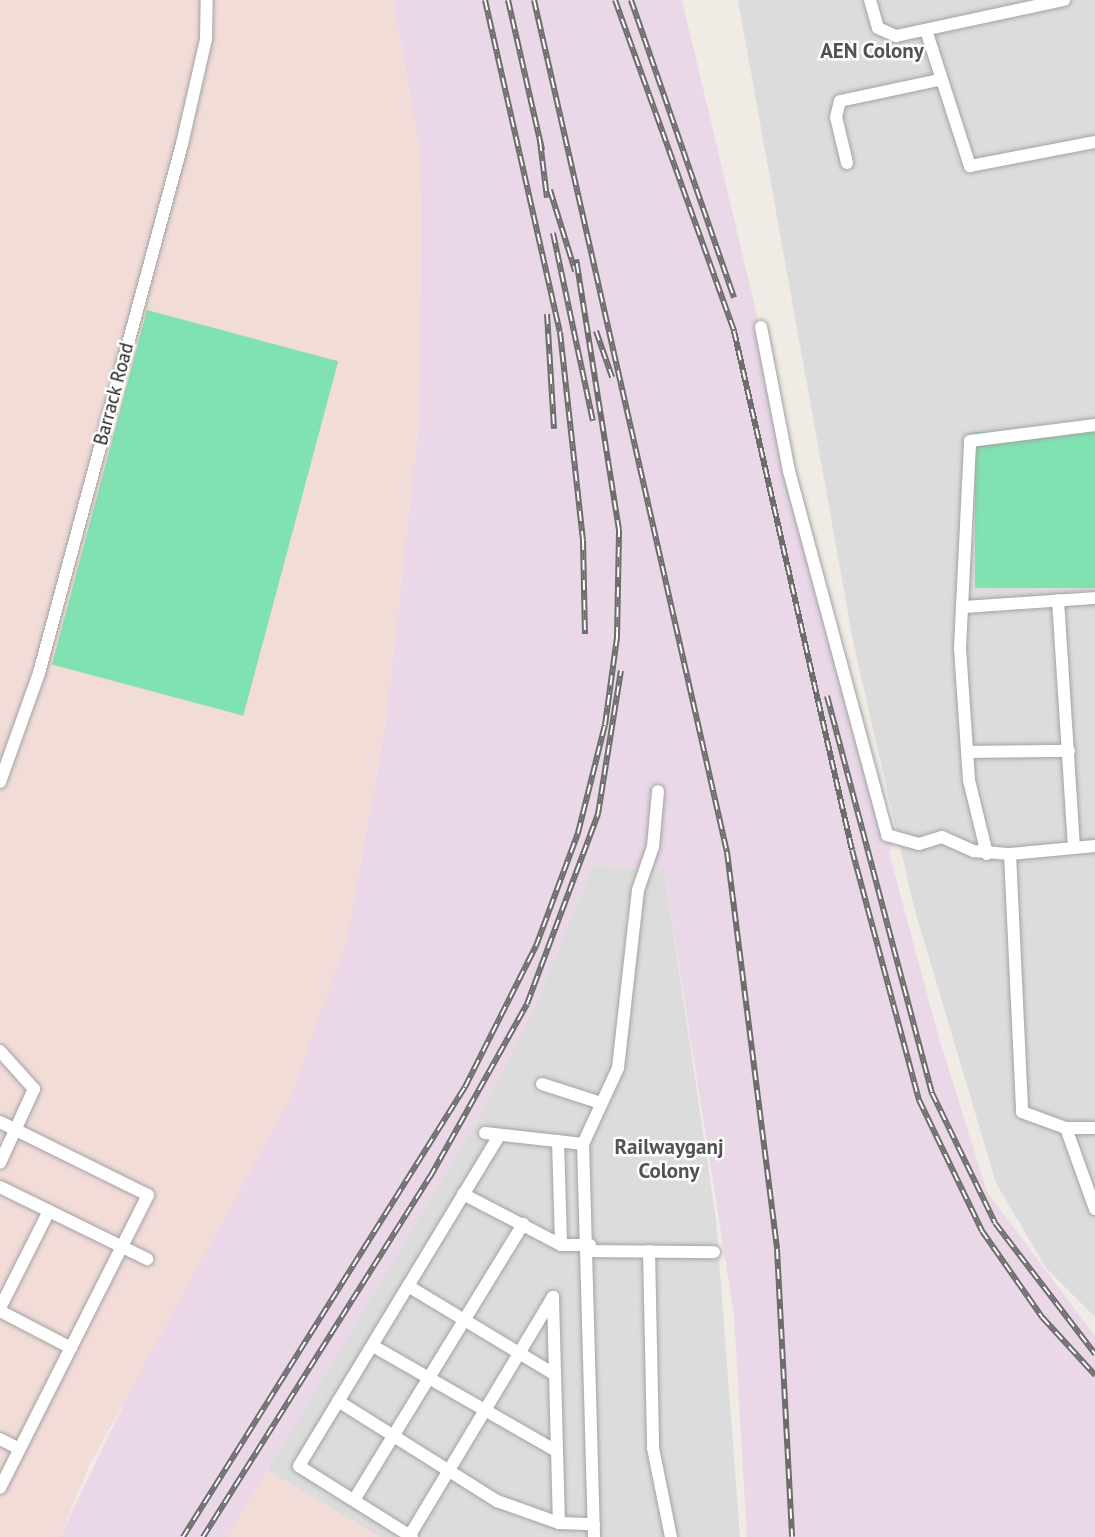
<!DOCTYPE html>
<html>
<head>
<meta charset="utf-8">
<style>
	body { margin:0 }
	#map { position:relative; width:1095px; height:1537px; overflow:hidden; background:#f0ebe5; font-family:"PT Sans",sans-serif }
	div>[style] { position:absolute }
	.residential>* { inset:0; background:#dddcdc }
	.industrial>* { inset:0; background:#ead7e8 }
	.military>* { inset:0; background:#f2dcd8 }
	.pitch>* { inset:0; background:#80e2b0; transform-origin:0 0 }
	.roads { filter:drop-shadow(0 0 2px #a3a3a3) drop-shadow(0 0 2px #a3a3a3) }
	.street>* { height:12px; margin:-6px; padding:0 6px; transform-origin:6px; border-radius:6px; background:#fff }
	.rail>* { height:6px; margin-top:-3px; transform-origin:0; background:repeating-linear-gradient(90deg,#fff 0 10px,#6d6d6d 0 20px); box-sizing:border-box; border-block:2px solid #6d6d6d }
	span { translate:-50% -50%; white-space:nowrap; text-align:center; line-height:1.15; -webkit-text-stroke:5px #fff; paint-order:stroke }
	.street-label { font-size:19px; color:#1f1f1f }
	.neighbourhood-label { font-size:21px; color:#525252; font-weight:700 }
</style>
</head>
<body>
<div id="map">
	<div class="residential">
		<div style="clip-path:polygon(738px 0,1095px 0,1095px 1317px,1046px 1268px,996px 1183px,914px 907px,854px 646px)"></div>
		<div style="clip-path:polygon(593px 865px,664px 870px,716px 1219px,740px 1537px,380px 1537px,267px 1470px,476px 1123px,536px 1004px)"></div>
	</div>
	<div class="industrial">
		<div style="clip-path:polygon(393px 0,682px 0,864px 766px,895px 839px,889px 853px,939px 1038px,987px 1192px,1095px 1336px,1095px 1537px,747px 1537px,734px 1315px,664px 870px,593px 865px,536px 1004px,476px 1123px,228px 1537px,60px 1537px,347px 939px,386px 721px,420px 413px,421px 157px)"></div>
	</div>
	<div class="military">
		<div style="clip-path:polygon(0 0,393px 0,421px 157px,420px 413px,386px 721px,347px 939px,291px 1097px,88px 1468px,60px 1537px,0 1537px)"></div>
		<div style="clip-path:polygon(267px 1470px,380px 1537px,228px 1537px)"></div>
	</div>
	<div class="pitch">
		<div style="left:147px;top:310px;width:198px;height:367px;rotate:15deg"></div>
		<div style="left:1095px;top:432px;width:156px;height:120px;rotate:90deg"></div>
	</div>
	<div class="roads">
		<div class="street">
			<div style="left:870px;top:0;width:29px;rotate:74deg"></div>
			<div style="left:878px;top:28px;width:20px;rotate:24deg"></div>
			<div style="left:896px;top:36px;width:172px;rotate:-12.1deg"></div>
			<div style="left:926px;top:30px;width:143px;rotate:72.1deg"></div>
			<div style="left:970px;top:166px;width:127px;rotate:-10.9deg"></div>
			<div style="left:847px;top:163px;width:47px;rotate:-103.4deg"></div>
			<div style="left:836px;top:117px;width:16px;rotate:-76deg"></div>
			<div style="left:840px;top:101px;width:101px;rotate:-12deg"></div>
			<div style="left:761px;top:327px;width:147px;rotate:79deg"></div>
			<div style="left:789px;top:471px;width:377px;rotate:74.9deg"></div>
			<div style="left:887px;top:835px;width:33px;rotate:16deg"></div>
			<div style="left:919px;top:844px;width:24px;rotate:-17deg"></div>
			<div style="left:942px;top:837px;width:35px;rotate:24deg"></div>
			<div style="left:974px;top:851px;width:36px;rotate:5deg"></div>
			<div style="left:1058px;top:600px;width:248px;rotate:86.3deg"></div>
			<div style="left:963px;top:607px;width:132px;rotate:-3.9deg"></div>
			<div style="left:967px;top:752px;width:102px;rotate:-0.6deg"></div>
			<div style="left:0;top:782px;width:116px;rotate:-70.3deg"></div>
			<div style="left:39px;top:673px;width:548px;rotate:-74.87deg"></div>
			<div style="left:182px;top:144px;width:108px;rotate:-77.1deg"></div>
			<div style="left:206px;top:39px;width:39px;rotate:-89deg"></div>
			<div style="left:1095px;top:846px;width:85px;rotate:174.6deg"></div>
			<div style="left:1010px;top:854px;width:258px;rotate:87.3deg"></div>
			<div style="left:1022px;top:1112px;width:47px;rotate:20deg"></div>
			<div style="left:1066px;top:1128px;width:29px"></div>
			<div style="left:987px;top:854px;width:76px;rotate:-103.7deg"></div>
			<div style="left:969px;top:780px;width:132px;rotate:-93.9deg"></div>
			<div style="left:960px;top:648px;width:207px;rotate:-87.2deg"></div>
			<div style="left:970px;top:441px;width:126px;rotate:-7.3deg"></div>
			<div style="left:0;top:1051px;width:51px;rotate:48.2deg"></div>
			<div style="left:34px;top:1089px;width:81px;rotate:114.7deg"></div>
			<div style="left:542px;top:1084px;width:62px;rotate:17.9deg"></div>
			<div style="left:0;top:1122px;width:165px;rotate:26.3deg"></div>
			<div style="left:148px;top:1195px;width:328px;rotate:116.8deg"></div>
			<div style="left:1066px;top:1128px;width:86px;rotate:70.3deg"></div>
			<div style="left:485px;top:1133px;width:99px;rotate:6.4deg"></div>
			<div style="left:558px;top:1141px;width:104px;rotate:88.3deg"></div>
			<div style="left:0;top:1187px;width:164px;rotate:26.1deg"></div>
			<div style="left:463px;top:1194px;width:110px;rotate:27.5deg"></div>
			<div style="left:561px;top:1245px;width:29px"></div>
			<div style="left:590px;top:1251px;width:124px;rotate:0.5deg"></div>
			<div style="left:649px;top:1251px;width:197px;rotate:88.8deg"></div>
			<div style="left:653px;top:1448px;width:91px;rotate:78.6deg"></div>
			<div style="left:408px;top:1286px;width:170px;rotate:31.1deg"></div>
			<div style="left:553px;top:1297px;width:226px;rotate:88.5deg"></div>
			<div style="left:0;top:1308px;width:109px;rotate:-63.2deg"></div>
			<div style="left:0;top:1311px;width:80px;rotate:27.5deg"></div>
			<div style="left:373px;top:1346px;width:211px;rotate:29.8deg"></div>
			<div style="left:338px;top:1401px;width:188px;rotate:32.2deg"></div>
			<div style="left:497px;top:1501px;width:66px;rotate:19.5deg"></div>
			<div style="left:559px;top:1523px;width:35px;rotate:2deg"></div>
			<div style="left:0;top:1439px;width:22px;rotate:27deg"></div>
			<div style="left:354px;top:1500px;width:324px;rotate:-58.5deg"></div>
			<div style="left:410px;top:1535px;width:278px;rotate:-59deg"></div>
			<div style="left:412px;top:1537px;width:133px;rotate:-147.9deg"></div>
			<div style="left:299px;top:1466px;width:386px;rotate:-58.8deg"></div>
			<div style="left:594px;top:1537px;width:393px;rotate:-91.6deg"></div>
			<div style="left:583px;top:1144px;width:84px;rotate:-65.3deg"></div>
			<div style="left:618px;top:1068px;width:179px;rotate:-83.6deg"></div>
			<div style="left:638px;top:890px;width:46px;rotate:-70.8deg"></div>
			<div style="left:653px;top:847px;width:56px;rotate:-84.9deg"></div>
		</div>
	</div>
	<div class="rail">
		<div style="left:485px;top:0;width:340px;rotate:77.3deg"></div>
		<div style="left:560px;top:332px;width:209px;rotate:83.7deg"></div>
		<div style="left:583px;top:540px;width:94px;rotate:88.8deg"></div>
		<div style="left:508px;top:0;width:154px;rotate:77.2deg"></div>
		<div style="left:534px;top:0;width:874px;rotate:77.24deg"></div>
		<div style="left:727px;top:852px;width:400px;rotate:82.8deg"></div>
		<div style="left:777px;top:1249px;width:288px;rotate:87deg"></div>
		<div style="left:615px;top:0;width:352px;rotate:70.2deg"></div>
		<div style="left:734px;top:331px;width:532px;rotate:77.19deg"></div>
		<div style="left:852px;top:850px;width:259px;rotate:75deg"></div>
		<div style="left:919px;top:1100px;width:145px;rotate:64.3deg"></div>
		<div style="left:982px;top:1231px;width:105px;rotate:55.1deg"></div>
		<div style="left:1042px;top:1317px;width:79px;rotate:47.6deg"></div>
		<div style="left:631px;top:0;width:315px;rotate:70.9deg"></div>
		<div style="left:540px;top:141px;width:57px;rotate:83deg"></div>
		<div style="left:550px;top:190px;width:85px;rotate:72.8deg"></div>
		<div style="left:553px;top:233px;width:192px;rotate:78deg"></div>
		<div style="left:547px;top:314px;width:115px;rotate:86.5deg"></div>
		<div style="left:596px;top:331px;width:49px;rotate:70.8deg"></div>
		<div style="left:827px;top:696px;width:411px;rotate:75.2deg"></div>
		<div style="left:932px;top:1093px;width:144px;rotate:64.1deg"></div>
		<div style="left:995px;top:1223px;width:165px;rotate:52.6deg"></div>
		<div style="left:183px;top:1537px;width:531px;rotate:-57.93deg"></div>
		<div style="left:465px;top:1087px;width:158px;rotate:-63.3deg"></div>
		<div style="left:536px;top:946px;width:121px;rotate:-69.6deg"></div>
		<div style="left:578px;top:833px;width:111px;rotate:-76deg"></div>
		<div style="left:605px;top:725px;width:89px;rotate:-82.2deg"></div>
		<div style="left:617px;top:637px;width:107px;rotate:-88.9deg"></div>
		<div style="left:619px;top:530px;width:274px;rotate:-99deg"></div>
		<div style="left:203px;top:1537px;width:426px;rotate:-57.8deg"></div>
		<div style="left:430px;top:1177px;width:198px;rotate:-60.7deg"></div>
		<div style="left:527px;top:1004px;width:203px;rotate:-69.5deg"></div>
		<div style="left:598px;top:814px;width:145px;rotate:-80.9deg"></div>
	</div>
	<div class="street-label">
		<span style="left:114px;top:394px;rotate:-75deg">Barrack Road</span>
	</div>
	<div class="neighbourhood-label">
		<span style="left:872px;top:51px">AEN Colony</span>
		<span style="left:669px;top:1159px">Railwayganj<br>Colony</span>
	</div>
</div>
</body>
</html>
